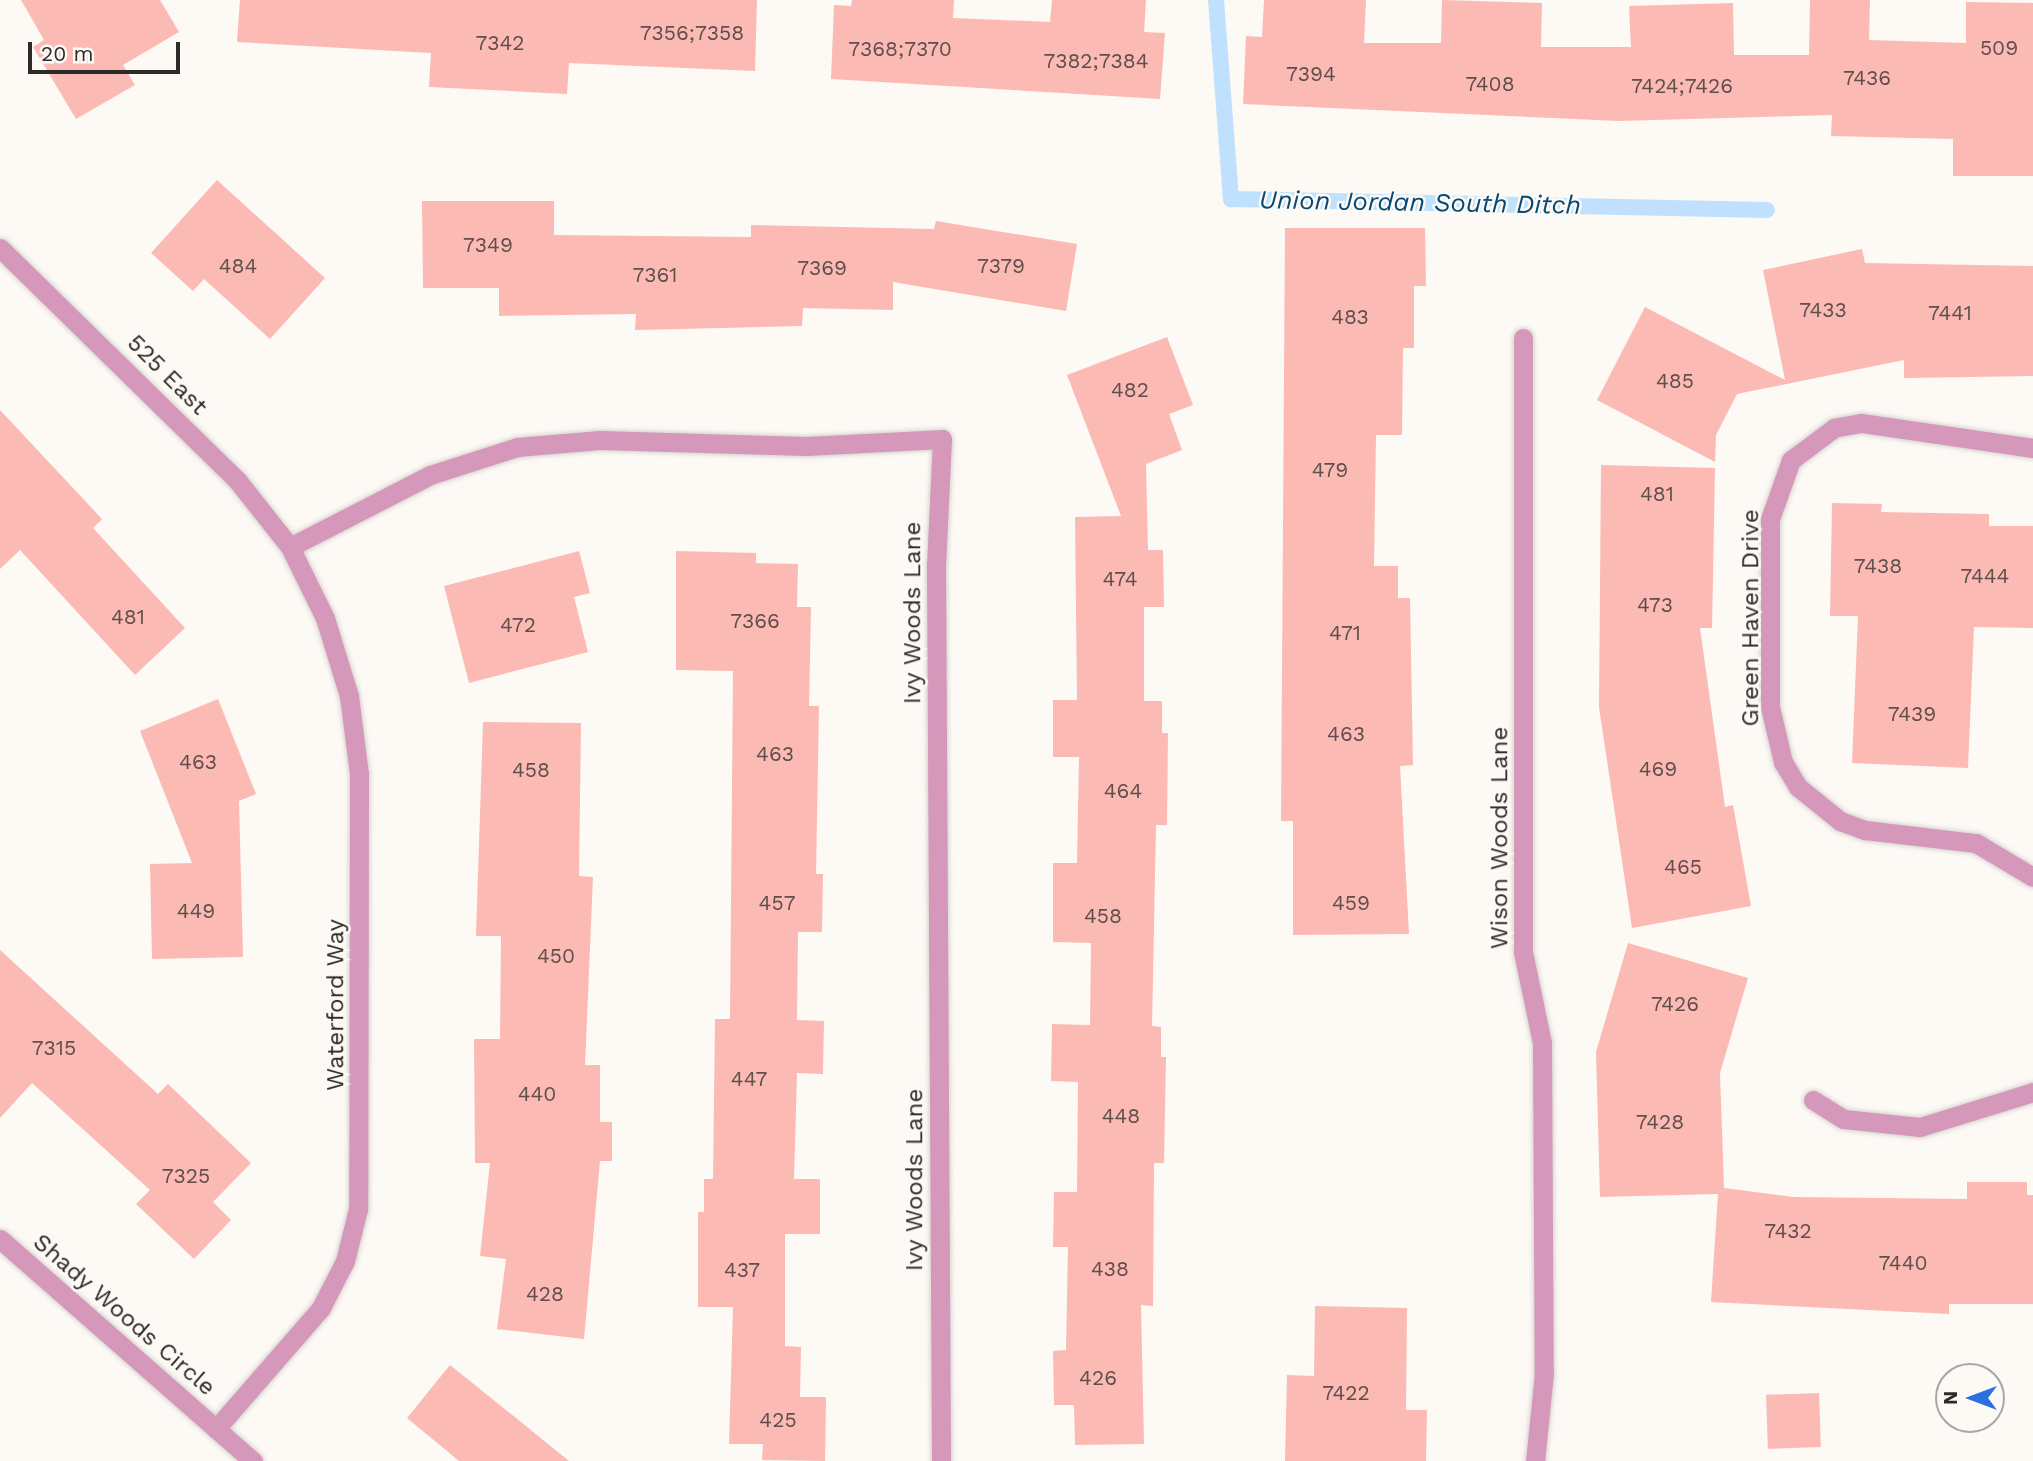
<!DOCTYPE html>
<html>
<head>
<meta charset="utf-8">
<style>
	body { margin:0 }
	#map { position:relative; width:2033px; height:1461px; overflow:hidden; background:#fdf9f5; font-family:"Work Sans",sans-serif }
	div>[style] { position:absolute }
	.stream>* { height:16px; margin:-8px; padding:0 8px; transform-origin:8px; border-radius:8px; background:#c0e1fd }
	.building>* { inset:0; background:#fcbab4; transform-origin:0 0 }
	.roads { filter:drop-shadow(0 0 2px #d7d4d0) drop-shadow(0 0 2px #d7d4d0) }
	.minor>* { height:19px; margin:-9.5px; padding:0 9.5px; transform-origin:9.5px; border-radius:9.5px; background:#d598ba }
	span { translate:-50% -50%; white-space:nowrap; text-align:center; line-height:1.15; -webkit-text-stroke:5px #fdf9f5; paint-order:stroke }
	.number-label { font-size:21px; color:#604f4c }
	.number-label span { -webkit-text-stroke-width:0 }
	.street-label { font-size:24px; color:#2c2b29 }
	.water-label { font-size:26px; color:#034a75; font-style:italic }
	.north { position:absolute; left:1935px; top:1363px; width:70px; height:70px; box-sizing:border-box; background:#fdf9f5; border:2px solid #a9a7a3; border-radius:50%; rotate:270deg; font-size:19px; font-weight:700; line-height:28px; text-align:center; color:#2c2b29 }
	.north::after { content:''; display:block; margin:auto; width:24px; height:32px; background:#2c70dd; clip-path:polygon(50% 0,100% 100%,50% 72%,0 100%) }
	.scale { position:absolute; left:28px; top:42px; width:152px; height:32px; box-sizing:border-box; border:4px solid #2c2b29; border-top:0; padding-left:9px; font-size:21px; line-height:24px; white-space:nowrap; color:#2c2b29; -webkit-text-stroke:5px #fdf9f5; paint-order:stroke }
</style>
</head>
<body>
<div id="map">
	<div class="stream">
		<div style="left:1216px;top:0;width:200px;rotate:85.7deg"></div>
		<div style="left:1231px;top:199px;width:536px;rotate:1.18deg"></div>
	</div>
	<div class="building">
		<div style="clip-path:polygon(21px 0,160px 0,179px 32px,123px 65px,135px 85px,76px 119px,33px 47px,44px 40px)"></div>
		<div style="clip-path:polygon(240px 0,757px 0,755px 71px,569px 63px,567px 94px,429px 87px,431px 53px,237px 42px)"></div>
		<div style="clip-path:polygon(852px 0,954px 0,953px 18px,1050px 22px,1052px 0,1146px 0,1144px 32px,1165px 33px,1160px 99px,831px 79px,834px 5px,851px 6px)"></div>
		<div style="clip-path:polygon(1264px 0,1366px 0,1364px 43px,1441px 43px,1442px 0,1542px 3px,1541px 47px,1631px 47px,1629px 6px,1733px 3px,1734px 55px,1809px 55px,1810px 0,1870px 0,1869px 40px,1966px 43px,1966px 2px,2033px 3px,2033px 176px,1953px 176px,1953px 139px,1831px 136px,1832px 115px,1619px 121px,1243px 104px,1246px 36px,1262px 37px)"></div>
		<div style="clip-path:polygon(217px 180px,325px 278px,270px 339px,204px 279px,193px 291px,151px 253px)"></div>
		<div style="clip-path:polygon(422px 201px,554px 201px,554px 235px,751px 237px,751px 225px,934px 229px,936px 221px,1077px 244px,1066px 311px,893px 282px,893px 310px,803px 308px,802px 326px,635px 330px,636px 314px,499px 316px,499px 288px,423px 288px)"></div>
		<div style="clip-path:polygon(1285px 228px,1425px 228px,1426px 286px,1414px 286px,1414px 348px,1403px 348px,1402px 435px,1376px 435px,1374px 566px,1398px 566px,1398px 598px,1410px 598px,1413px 765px,1400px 766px,1409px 934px,1293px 935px,1293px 821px,1281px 821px)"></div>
		<div style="clip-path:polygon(1862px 249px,1865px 263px,2033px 266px,2033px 376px,1904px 378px,1904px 360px,1737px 394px,1716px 435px,1715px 462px,1597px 400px,1645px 307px,1785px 380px,1763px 270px)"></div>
		<div style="clip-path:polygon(1167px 337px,1193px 405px,1169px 414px,1182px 450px,1146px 464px,1148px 550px,1163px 550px,1164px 607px,1144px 607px,1144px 701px,1162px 701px,1162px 733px,1168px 733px,1167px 825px,1156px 825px,1152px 1026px,1161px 1027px,1161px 1057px,1166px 1057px,1164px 1163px,1154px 1163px,1153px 1306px,1141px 1305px,1144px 1444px,1075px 1445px,1074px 1405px,1054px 1405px,1053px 1351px,1066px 1350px,1068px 1247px,1053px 1247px,1054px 1192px,1077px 1192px,1078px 1082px,1051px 1081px,1052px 1024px,1090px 1025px,1091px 943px,1053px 942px,1053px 863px,1077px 863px,1079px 757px,1053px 757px,1053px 700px,1077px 700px,1075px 517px,1121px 516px,1067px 375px)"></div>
		<div style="clip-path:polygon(0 410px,102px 519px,93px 528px,185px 628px,135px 675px,20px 550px,0 569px)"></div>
		<div style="clip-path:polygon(1601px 465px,1715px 468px,1712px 628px,1700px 628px,1725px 807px,1733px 805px,1751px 906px,1632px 928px,1599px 707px)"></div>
		<div style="clip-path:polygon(1832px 503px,1882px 504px,1881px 512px,1989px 514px,1989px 526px,2033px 526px,2033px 628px,1974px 627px,1968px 768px,1852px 763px,1858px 616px,1830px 616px)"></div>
		<div style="clip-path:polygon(579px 551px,590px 593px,574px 597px,588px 652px,469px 683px,444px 586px)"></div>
		<div style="clip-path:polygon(676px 551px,756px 553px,756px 563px,798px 564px,797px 607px,811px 607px,809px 706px,819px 706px,816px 874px,823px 874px,822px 932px,798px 932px,797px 1020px,824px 1021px,823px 1074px,797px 1073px,794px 1179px,820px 1179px,820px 1234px,785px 1234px,785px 1346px,801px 1347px,800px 1397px,826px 1397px,825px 1461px,762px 1460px,763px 1444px,729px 1444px,733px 1307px,698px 1307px,698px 1212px,704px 1212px,704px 1179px,713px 1179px,715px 1019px,730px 1019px,733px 671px,676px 670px)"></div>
		<div style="clip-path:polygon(218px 699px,256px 794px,239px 801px,243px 957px,152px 959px,150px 864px,192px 863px,140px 731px)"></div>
		<div style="clip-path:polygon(483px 722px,581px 723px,579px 876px,593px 877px,585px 1065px,600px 1065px,600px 1122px,612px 1122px,612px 1161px,600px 1161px,584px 1339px,497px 1329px,506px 1259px,480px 1256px,490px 1163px,475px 1163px,474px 1039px,500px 1039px,501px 936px,476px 936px)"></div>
		<div style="clip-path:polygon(1628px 943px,1748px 978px,1720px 1073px,1724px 1188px,1793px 1197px,1967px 1199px,1967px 1182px,2027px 1182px,2027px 1195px,2033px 1195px,2033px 1304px,1949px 1304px,1949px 1314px,1711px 1302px,1718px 1194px,1600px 1197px,1596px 1052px)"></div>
		<div style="clip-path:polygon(0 950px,158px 1094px,168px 1084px,251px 1163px,213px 1202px,231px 1220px,194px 1259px,136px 1204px,150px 1190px,32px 1083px,0 1118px)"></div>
		<div style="clip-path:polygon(1315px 1306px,1407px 1308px,1406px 1410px,1427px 1410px,1426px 1461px,1285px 1461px,1287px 1375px,1314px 1376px)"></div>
		<div style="clip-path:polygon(450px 1365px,516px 1418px,569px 1461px,459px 1461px,407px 1418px)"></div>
		<div style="left:1819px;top:1393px;width:54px;height:53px;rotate:88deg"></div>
	</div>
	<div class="roads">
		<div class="minor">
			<div style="left:0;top:248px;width:332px;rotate:44.4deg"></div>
			<div style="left:237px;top:480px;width:85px;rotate:51.7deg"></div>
			<div style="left:290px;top:547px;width:79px;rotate:63.8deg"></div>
			<div style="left:325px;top:618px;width:82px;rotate:72.9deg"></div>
			<div style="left:349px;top:696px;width:79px;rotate:82.7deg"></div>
			<div style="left:359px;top:774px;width:435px;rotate:90.1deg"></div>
			<div style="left:358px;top:1209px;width:54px;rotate:104deg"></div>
			<div style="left:345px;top:1261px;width:53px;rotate:117.1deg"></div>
			<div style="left:321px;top:1308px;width:160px;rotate:131deg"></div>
			<div style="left:1523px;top:338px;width:614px;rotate:90deg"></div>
			<div style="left:1523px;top:952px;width:93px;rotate:78.2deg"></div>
			<div style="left:1542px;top:1043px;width:330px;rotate:89.7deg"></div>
			<div style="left:1544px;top:1373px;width:88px;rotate:95.8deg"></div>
			<div style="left:2033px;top:448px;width:174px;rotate:-171.7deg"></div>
			<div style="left:1861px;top:423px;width:27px;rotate:170deg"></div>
			<div style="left:1834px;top:428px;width:54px;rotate:143.3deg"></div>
			<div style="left:1791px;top:460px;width:63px;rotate:109.6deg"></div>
			<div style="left:1770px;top:519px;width:188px;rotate:90deg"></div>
			<div style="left:1770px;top:707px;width:57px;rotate:76.7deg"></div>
			<div style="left:1783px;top:762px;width:29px;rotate:59deg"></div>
			<div style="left:1798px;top:787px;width:54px;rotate:39deg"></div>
			<div style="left:1840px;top:821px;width:27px;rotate:20deg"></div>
			<div style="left:1865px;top:830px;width:112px;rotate:6.7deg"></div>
			<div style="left:1976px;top:843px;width:66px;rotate:30.8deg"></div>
			<div style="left:290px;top:547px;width:157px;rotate:-27.2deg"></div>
			<div style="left:430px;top:475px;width:91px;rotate:-17.8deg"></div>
			<div style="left:517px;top:447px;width:83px;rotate:-4.8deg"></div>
			<div style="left:600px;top:440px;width:206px;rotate:1.7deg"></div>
			<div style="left:806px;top:446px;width:136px;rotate:-2.9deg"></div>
			<div style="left:942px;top:439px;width:126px;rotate:92.7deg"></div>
			<div style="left:936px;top:565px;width:896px;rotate:89.68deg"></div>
			<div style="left:1813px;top:1100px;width:36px;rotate:32deg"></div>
			<div style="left:1844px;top:1119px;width:76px;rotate:6deg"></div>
			<div style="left:1920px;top:1127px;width:118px;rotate:-17.2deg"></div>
			<div style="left:0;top:1239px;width:337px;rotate:41.3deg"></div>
		</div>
	</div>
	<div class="number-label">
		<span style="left:692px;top:33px">7356;7358</span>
		<span style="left:500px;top:43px">7342</span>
		<span style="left:1999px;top:48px">509</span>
		<span style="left:900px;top:49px">7368;7370</span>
		<span style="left:1096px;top:61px">7382;7384</span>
		<span style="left:1311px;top:74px">7394</span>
		<span style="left:1867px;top:78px">7436</span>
		<span style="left:1490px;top:84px">7408</span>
		<span style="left:1682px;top:86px">7424;7426</span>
		<span style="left:488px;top:245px">7349</span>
		<span style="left:238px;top:266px">484</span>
		<span style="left:1001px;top:266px">7379</span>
		<span style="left:822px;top:268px">7369</span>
		<span style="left:655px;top:275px">7361</span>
		<span style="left:1823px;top:310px">7433</span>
		<span style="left:1950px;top:313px">7441</span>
		<span style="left:1350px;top:317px">483</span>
		<span style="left:1675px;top:381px">485</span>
		<span style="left:1130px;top:390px">482</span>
		<span style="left:1330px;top:470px">479</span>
		<span style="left:1657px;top:494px">481</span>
		<span style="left:1878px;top:566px">7438</span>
		<span style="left:1985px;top:576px">7444</span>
		<span style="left:1120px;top:579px">474</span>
		<span style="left:1655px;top:605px">473</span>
		<span style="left:128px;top:617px">481</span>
		<span style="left:755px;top:621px">7366</span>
		<span style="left:518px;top:625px">472</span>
		<span style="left:1345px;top:633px">471</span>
		<span style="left:1912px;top:714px">7439</span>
		<span style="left:1346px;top:734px">463</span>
		<span style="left:775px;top:754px">463</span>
		<span style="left:198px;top:762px">463</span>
		<span style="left:1658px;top:769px">469</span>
		<span style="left:531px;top:770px">458</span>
		<span style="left:1123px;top:791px">464</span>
		<span style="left:1683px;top:867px">465</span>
		<span style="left:777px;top:903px">457</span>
		<span style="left:1351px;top:903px">459</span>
		<span style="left:196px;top:911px">449</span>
		<span style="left:1103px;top:916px">458</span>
		<span style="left:556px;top:956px">450</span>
		<span style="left:1675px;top:1004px">7426</span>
		<span style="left:54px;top:1048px">7315</span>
		<span style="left:749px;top:1079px">447</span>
		<span style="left:537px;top:1094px">440</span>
		<span style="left:1121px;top:1116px">448</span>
		<span style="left:1660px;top:1122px">7428</span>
		<span style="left:186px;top:1176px">7325</span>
		<span style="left:1788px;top:1231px">7432</span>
		<span style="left:1903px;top:1263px">7440</span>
		<span style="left:1110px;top:1269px">438</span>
		<span style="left:742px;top:1270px">437</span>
		<span style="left:545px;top:1294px">428</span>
		<span style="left:1098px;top:1378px">426</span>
		<span style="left:1346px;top:1393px">7422</span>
		<span style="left:778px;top:1420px">425</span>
	</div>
	<div class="street-label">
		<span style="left:167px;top:375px;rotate:45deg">525 East</span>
		<span style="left:913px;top:613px;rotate:-90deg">Ivy Woods Lane</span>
		<span style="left:1751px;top:618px;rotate:-90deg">Green Haven Drive</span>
		<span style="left:1500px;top:838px;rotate:-90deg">Wison Woods Lane</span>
		<span style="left:336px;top:1005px;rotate:-90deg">Waterford Way</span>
		<span style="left:915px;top:1180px;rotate:-90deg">Ivy Woods Lane</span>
		<span style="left:124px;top:1315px;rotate:41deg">Shady Woods Circle</span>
	</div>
	<div class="water-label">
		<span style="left:1420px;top:203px;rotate:1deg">Union Jordan South Ditch</span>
	</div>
	<div class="north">N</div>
	<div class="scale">20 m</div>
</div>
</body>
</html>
